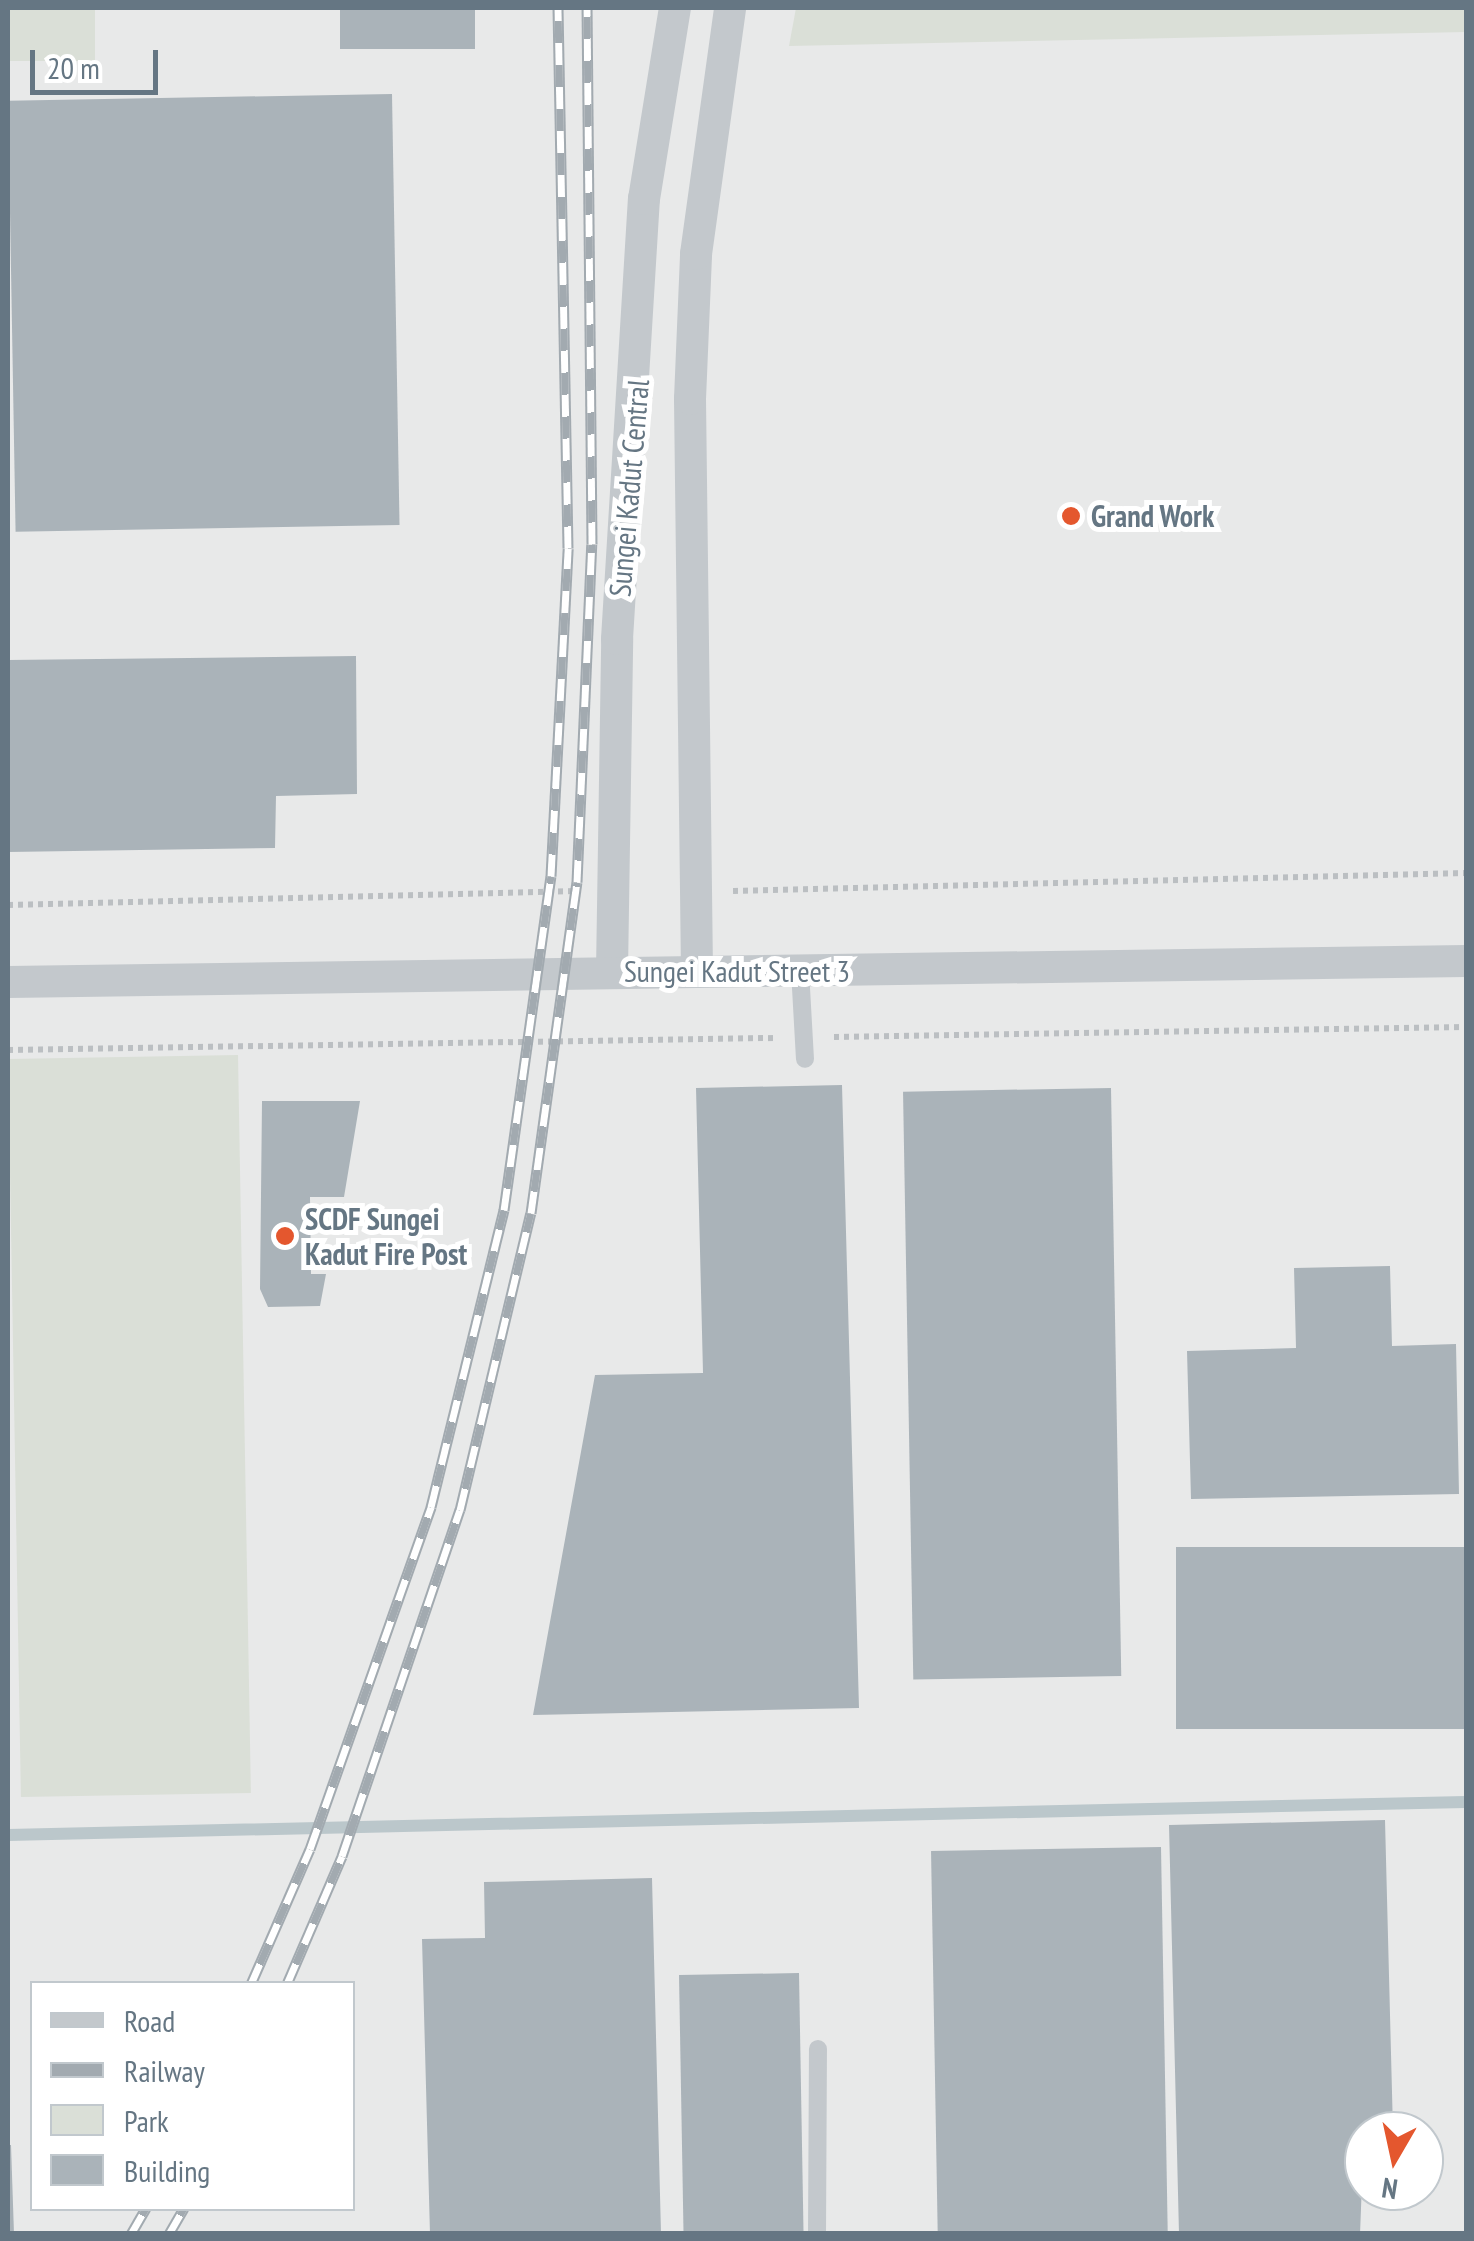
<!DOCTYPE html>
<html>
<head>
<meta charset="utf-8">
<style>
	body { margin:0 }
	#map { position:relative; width:1474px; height:2241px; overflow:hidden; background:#fafaf8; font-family:"PT Sans Narrow",sans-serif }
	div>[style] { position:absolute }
	.built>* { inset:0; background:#e8e9e9 }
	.green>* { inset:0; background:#dadfd7; transform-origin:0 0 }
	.stream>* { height:12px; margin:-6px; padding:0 6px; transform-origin:6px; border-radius:6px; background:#bbc7cb }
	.building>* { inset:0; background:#aab3b9; transform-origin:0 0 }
	.path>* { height:6px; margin-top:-3px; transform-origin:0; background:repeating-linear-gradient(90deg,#bbbfc2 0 5px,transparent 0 10px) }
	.service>* { height:18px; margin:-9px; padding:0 9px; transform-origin:9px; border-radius:9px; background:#c3c8cc }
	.minor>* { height:32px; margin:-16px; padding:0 16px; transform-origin:16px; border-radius:16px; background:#c3c8cc }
	.rail>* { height:11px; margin-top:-5.5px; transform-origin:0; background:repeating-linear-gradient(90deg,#fff 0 22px,#a2aab0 0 44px); box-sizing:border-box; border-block:2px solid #a2aab0 }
	.dots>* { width:28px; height:28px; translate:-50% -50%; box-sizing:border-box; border:5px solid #fff; border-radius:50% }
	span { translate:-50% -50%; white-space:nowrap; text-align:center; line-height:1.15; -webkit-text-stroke:10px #fff; paint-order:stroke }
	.street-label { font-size:30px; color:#657683 }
	.poi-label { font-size:30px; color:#657683; font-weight:700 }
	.left { translate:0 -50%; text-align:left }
	.frame { position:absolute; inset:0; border:10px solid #657683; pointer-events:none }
	.legend { position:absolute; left:30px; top:1981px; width:325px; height:230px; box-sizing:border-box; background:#fff; border:2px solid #c1c8cd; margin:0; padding:12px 18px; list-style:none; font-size:30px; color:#657683 }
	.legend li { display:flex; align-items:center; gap:20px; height:50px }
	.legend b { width:50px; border:2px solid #c1c8cd }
	.north { position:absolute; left:1344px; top:2111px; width:100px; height:100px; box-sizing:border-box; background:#fff; border:2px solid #c1c8cd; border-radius:50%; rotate:189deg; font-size:28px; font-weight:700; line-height:40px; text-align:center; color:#657683 }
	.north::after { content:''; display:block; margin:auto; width:35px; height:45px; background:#e4572e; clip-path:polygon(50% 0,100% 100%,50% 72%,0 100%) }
	.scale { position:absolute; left:30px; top:50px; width:128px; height:45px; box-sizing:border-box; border:5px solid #657683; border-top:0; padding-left:12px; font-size:30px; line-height:35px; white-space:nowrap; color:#657683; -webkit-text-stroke:8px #fff; paint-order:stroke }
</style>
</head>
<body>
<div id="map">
	<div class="built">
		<div style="clip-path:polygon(evenodd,8px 8px,1466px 8px,1466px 2233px,8px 2234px,8px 8px,32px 1984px,352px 1984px,352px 2208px,32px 2208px,32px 1984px,8px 8px,1364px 2131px,1424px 2131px,1424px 2191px,1364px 2191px,1364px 2131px)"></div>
	</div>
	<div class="green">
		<div style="left:8px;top:8px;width:87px;height:53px"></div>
		<div style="clip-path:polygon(796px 8px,1466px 8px,1466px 32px,789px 46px)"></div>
		<div style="left:238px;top:1055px;width:738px;height:230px;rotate:89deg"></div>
	</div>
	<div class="stream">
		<div style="left:8px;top:1835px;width:1458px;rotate:-1.3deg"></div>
	</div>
	<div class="building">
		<div style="left:340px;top:8px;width:135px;height:41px"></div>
		<div style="left:392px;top:94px;width:431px;height:384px;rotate:89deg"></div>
		<div style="clip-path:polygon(356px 656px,357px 794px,276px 796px,275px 848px,8px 852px,8px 660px)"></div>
		<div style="clip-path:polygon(842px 1085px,859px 1708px,533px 1715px,595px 1375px,703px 1373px,696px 1088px)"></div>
		<div style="left:1111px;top:1088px;width:588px;height:208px;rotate:89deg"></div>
		<div style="clip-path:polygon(262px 1101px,360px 1101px,344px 1197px,310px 1197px,311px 1274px,326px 1274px,320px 1306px,268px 1307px,260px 1289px)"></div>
		<div style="clip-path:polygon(1390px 1266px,1392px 1346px,1456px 1344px,1459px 1494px,1191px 1499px,1187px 1351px,1296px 1348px,1294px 1268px)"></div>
		<div style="left:1466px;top:1547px;width:182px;height:290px;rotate:90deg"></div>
		<div style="clip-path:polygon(1385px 1820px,1393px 2131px,1364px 2131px,1360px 2234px,1179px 2234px,1169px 1825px)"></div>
		<div style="left:1161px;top:1847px;width:387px;height:230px;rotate:89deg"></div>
		<div style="clip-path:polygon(652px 1878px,661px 2234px,430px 2234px,422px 1939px,485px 1938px,484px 1882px)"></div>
		<div style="left:799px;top:1973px;width:261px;height:120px;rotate:89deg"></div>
		<div style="clip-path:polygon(8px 2145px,11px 2145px,14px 2234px,8px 2234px)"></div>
	</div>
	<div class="path">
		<div style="left:733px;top:891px;width:733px;rotate:-1.41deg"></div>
		<div style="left:8px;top:905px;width:568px;rotate:-1.41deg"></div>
		<div style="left:834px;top:1037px;width:632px;rotate:-0.91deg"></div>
		<div style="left:8px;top:1050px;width:768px;rotate:-0.9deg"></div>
	</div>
	<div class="service">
		<div style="left:800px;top:970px;width:89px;rotate:86.8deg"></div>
		<div style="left:817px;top:2234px;width:185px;rotate:-89.7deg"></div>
	</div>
	<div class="minor">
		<div style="left:612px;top:971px;width:332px;rotate:-89.1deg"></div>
		<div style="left:617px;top:639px;width:441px;rotate:-86.5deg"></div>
		<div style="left:644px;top:199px;width:193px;rotate:-80.8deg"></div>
		<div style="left:697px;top:972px;width:573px;rotate:-90.7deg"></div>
		<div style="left:690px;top:399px;width:145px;rotate:-87.6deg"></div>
		<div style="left:696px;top:254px;width:248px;rotate:-82.1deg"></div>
		<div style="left:8px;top:982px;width:1458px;rotate:-0.83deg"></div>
	</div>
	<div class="rail">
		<div style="left:251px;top:1984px;width:147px;rotate:-66.4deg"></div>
		<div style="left:310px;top:1849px;width:363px;rotate:-70.5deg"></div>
		<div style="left:431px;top:1507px;width:306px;rotate:-76.2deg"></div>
		<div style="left:504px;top:1210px;width:337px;rotate:-82deg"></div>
		<div style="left:551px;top:876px;width:328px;rotate:-87deg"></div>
		<div style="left:568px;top:548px;width:540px;rotate:-91.06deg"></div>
		<div style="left:287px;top:1984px;width:139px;rotate:-66.7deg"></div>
		<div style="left:342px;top:1856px;width:366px;rotate:-71.2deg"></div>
		<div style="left:460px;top:1510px;width:305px;rotate:-76.6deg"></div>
		<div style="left:531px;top:1213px;width:334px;rotate:-82.1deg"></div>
		<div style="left:577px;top:882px;width:338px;rotate:-87.5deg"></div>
		<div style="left:592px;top:544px;width:536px;rotate:-90.53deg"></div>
		<div style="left:131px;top:2234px;width:30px;rotate:-60deg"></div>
		<div style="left:169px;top:2234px;width:30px;rotate:-60deg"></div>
	</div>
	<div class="dots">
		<div style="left:1071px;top:516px;background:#e4572e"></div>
		<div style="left:285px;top:1236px;background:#e4572e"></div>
	</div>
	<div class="street-label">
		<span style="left:629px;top:488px;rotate:-85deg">Sungei Kadut Central</span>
		<span style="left:737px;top:971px">Sungei Kadut Street 3</span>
	</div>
	<div class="poi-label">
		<span class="left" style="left:1091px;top:516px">Grand Work</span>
		<span class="left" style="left:305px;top:1236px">SCDF Sungei<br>Kadut Fire Post</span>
	</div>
	<div class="frame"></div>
	<ul class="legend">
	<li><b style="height:12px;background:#c3c8cc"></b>Road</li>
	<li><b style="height:12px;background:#a2aab0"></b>Railway</li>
	<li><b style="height:28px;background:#dadfd7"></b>Park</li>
	<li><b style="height:28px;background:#aab3b9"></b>Building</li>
	</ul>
	<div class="north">N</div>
	<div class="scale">20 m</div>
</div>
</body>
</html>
